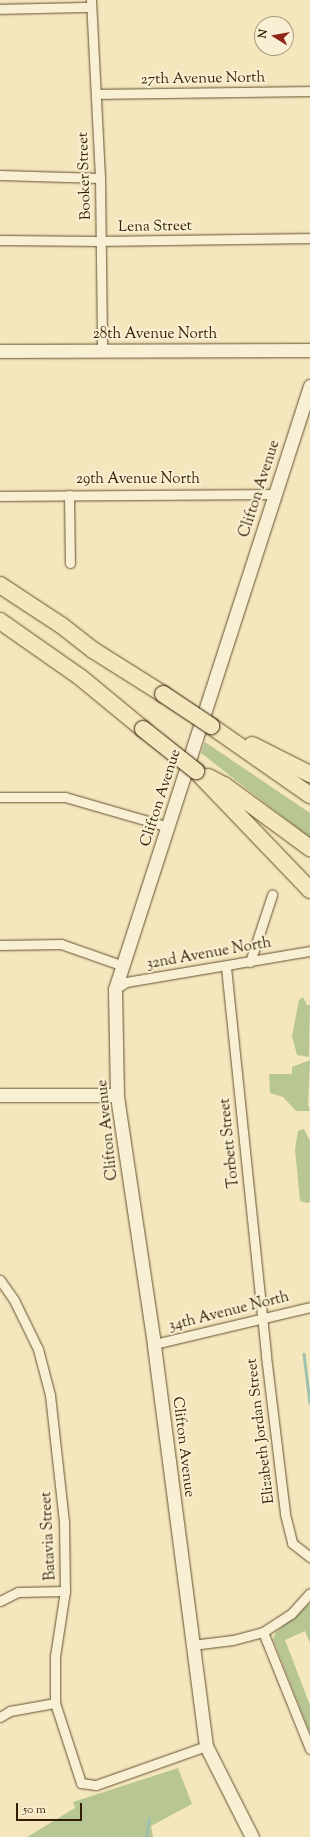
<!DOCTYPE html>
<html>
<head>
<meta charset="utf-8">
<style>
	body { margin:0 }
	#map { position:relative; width:310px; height:1837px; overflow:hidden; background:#f5e7bd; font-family:"Sorts Mill Goudy",serif }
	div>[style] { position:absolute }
	.green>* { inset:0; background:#b8c694 }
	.stream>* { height:2.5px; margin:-1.25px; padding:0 1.25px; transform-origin:1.25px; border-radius:1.25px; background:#9dc1ac }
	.roads { filter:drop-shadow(0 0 1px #64502f) drop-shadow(0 0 1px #64502f) }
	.street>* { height:9px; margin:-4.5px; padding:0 4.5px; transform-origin:4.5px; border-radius:4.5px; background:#f8efd4 }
	.secondary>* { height:13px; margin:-6.5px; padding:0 6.5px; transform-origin:6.5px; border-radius:6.5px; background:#f8efd4 }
	.highway>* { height:16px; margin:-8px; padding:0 8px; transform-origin:8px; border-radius:8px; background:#f5e7bd }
	.bridges { filter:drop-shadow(0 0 1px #331e00) drop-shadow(0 0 1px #331e00) }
	.highway-bridge>* { height:16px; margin:-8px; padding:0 8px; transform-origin:8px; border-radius:8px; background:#f5e7bd }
	span { translate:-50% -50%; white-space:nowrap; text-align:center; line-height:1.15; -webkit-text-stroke:4px #f8efd4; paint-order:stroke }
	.street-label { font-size:15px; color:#331e00 }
	.north { position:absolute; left:254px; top:16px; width:40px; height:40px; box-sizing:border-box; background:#f8efd4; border:1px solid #a99b7f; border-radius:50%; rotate:281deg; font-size:11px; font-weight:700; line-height:16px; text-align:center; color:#331e00 }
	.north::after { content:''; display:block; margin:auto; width:14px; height:18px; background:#8f2418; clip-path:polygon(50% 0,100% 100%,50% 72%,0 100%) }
	.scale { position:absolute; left:16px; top:1803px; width:66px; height:18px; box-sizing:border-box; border:2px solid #331e00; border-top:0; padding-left:5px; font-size:12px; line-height:14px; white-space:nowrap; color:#331e00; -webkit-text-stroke:3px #f8efd4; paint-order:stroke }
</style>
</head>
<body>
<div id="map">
	<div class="green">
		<div style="clip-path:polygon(205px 742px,310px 813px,310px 838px,201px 753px)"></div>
		<div style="clip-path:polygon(303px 997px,307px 1005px,310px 1005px,309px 1057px,297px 1055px,292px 1036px,299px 1000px)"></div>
		<div style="clip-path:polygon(310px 1060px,308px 1105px,310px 1111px,296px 1111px,283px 1097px,270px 1093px,269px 1074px,292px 1074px,292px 1067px)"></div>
		<div style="clip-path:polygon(304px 1129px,310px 1141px,310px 1202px,307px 1203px,300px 1201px,295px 1149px,298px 1131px)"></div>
		<div style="clip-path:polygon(310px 1603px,310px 1643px,305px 1631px,285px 1640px,310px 1705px,310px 1733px,273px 1639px,276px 1632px)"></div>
		<div style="clip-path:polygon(178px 1768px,192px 1804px,151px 1826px,153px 1837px,27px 1837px,75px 1808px,73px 1802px)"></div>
	</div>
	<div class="stream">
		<div style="left:304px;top:1354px;width:49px;rotate:83deg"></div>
		<div style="left:146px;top:1837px;width:18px;rotate:-81deg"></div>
	</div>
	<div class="roads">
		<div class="street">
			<div style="left:91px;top:0;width:178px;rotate:87.1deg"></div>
			<div style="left:100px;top:178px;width:174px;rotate:89.3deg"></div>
			<div style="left:0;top:9px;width:91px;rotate:-1.3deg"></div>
			<div style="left:96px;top:94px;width:214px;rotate:-0.8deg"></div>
			<div style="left:0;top:175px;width:100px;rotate:1.7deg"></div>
			<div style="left:0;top:240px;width:101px;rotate:0.6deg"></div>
			<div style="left:101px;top:241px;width:209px;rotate:-0.8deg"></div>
			<div style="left:69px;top:495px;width:68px;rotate:89.2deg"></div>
			<div style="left:0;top:496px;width:276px;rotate:-0.4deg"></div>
			<div style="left:0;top:797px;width:65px"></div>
			<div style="left:65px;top:797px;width:108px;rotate:16.1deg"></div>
			<div style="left:0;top:945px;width:61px;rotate:-0.9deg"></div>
			<div style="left:61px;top:944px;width:64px;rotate:19.3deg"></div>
			<div style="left:250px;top:962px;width:71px;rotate:-71.8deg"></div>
			<div style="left:226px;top:967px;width:391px;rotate:84.1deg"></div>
			<div style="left:266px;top:1356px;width:159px;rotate:83.1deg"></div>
			<div style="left:285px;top:1514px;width:30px;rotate:76deg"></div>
			<div style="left:292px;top:1543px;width:23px;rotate:38deg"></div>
			<div style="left:115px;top:989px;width:13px;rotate:-32deg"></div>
			<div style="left:126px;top:982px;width:187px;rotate:-9.6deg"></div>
			<div style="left:0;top:1280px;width:24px;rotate:55deg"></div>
			<div style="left:14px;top:1300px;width:55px;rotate:63.9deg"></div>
			<div style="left:38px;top:1349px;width:48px;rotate:75.4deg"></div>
			<div style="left:50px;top:1395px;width:128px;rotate:83.7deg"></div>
			<div style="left:64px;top:1522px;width:69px;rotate:89.2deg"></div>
			<div style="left:65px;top:1591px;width:66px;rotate:98.7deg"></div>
			<div style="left:55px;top:1656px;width:47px;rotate:90deg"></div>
			<div style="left:55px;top:1703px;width:84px;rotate:72deg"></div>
			<div style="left:81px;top:1783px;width:15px;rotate:8deg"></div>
			<div style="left:96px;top:1785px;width:117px;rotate:-19.5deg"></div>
			<div style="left:154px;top:1344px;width:160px;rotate:-13.3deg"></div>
			<div style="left:0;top:1601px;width:20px;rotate:-27deg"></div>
			<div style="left:18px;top:1592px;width:47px;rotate:-1.2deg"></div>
			<div style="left:263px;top:1632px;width:33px;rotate:-33deg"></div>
			<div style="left:291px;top:1614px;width:28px;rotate:-48deg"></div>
			<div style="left:192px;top:1645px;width:41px;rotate:-7deg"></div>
			<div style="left:233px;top:1640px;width:31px;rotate:-15deg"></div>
			<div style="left:263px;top:1632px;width:126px;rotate:68.1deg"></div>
			<div style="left:0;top:1717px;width:12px;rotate:-31deg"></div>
			<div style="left:10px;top:1711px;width:46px;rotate:-10.1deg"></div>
		</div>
		<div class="secondary">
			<div style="left:0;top:351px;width:310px;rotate:-0.2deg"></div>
			<div style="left:0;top:1095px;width:117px"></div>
			<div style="left:252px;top:1837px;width:102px;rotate:-116.8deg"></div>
			<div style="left:206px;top:1746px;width:405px;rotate:-97.4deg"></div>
			<div style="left:154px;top:1344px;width:252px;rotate:-98.5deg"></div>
			<div style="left:117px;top:1095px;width:106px;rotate:-91.1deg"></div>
			<div style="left:115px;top:989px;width:634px;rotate:-72.08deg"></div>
		</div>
		<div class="highway">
			<div style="left:0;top:585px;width:73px;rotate:33.3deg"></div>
			<div style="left:61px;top:625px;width:41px;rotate:38deg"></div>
			<div style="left:93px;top:650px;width:83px;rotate:32.2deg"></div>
			<div style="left:0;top:621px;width:98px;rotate:35deg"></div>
			<div style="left:80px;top:677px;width:82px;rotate:39.5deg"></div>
			<div style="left:211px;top:726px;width:121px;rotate:34.9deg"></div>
			<div style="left:252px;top:745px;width:65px;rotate:26.6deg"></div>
			<div style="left:196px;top:771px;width:165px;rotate:46.2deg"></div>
			<div style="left:208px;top:777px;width:18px;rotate:27deg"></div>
			<div style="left:224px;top:785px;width:107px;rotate:36.2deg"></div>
		</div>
	</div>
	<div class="bridges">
		<div class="highway-bridge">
			<div style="left:163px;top:694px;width:58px;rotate:33.7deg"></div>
			<div style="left:143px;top:729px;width:68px;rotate:38.4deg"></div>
		</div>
	</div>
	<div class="street-label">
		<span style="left:203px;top:79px;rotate:-1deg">27th Avenue North</span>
		<span style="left:85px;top:176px;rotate:-92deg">Booker Street</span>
		<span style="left:155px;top:227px;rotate:-1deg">Lena Street</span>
		<span style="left:155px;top:335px">28th Avenue North</span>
		<span style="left:138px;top:480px">29th Avenue North</span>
		<span style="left:260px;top:489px;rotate:-72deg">Clifton Avenue</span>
		<span style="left:161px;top:798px;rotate:-72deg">Clifton Avenue</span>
		<span style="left:209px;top:954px;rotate:-10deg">32nd Avenue North</span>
		<span style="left:108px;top:1130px;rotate:-96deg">Clifton Avenue</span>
		<span style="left:230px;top:1143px;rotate:-96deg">Torbett Street</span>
		<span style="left:229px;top:1312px;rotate:-14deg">34th Avenue North</span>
		<span style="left:261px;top:1431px;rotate:-97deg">Elizabeth Jordan Street</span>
		<span style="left:183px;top:1447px;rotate:83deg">Clifton Avenue</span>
		<span style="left:49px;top:1536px;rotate:-93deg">Batavia Street</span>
	</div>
	<div class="north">N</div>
	<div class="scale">50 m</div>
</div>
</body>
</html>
